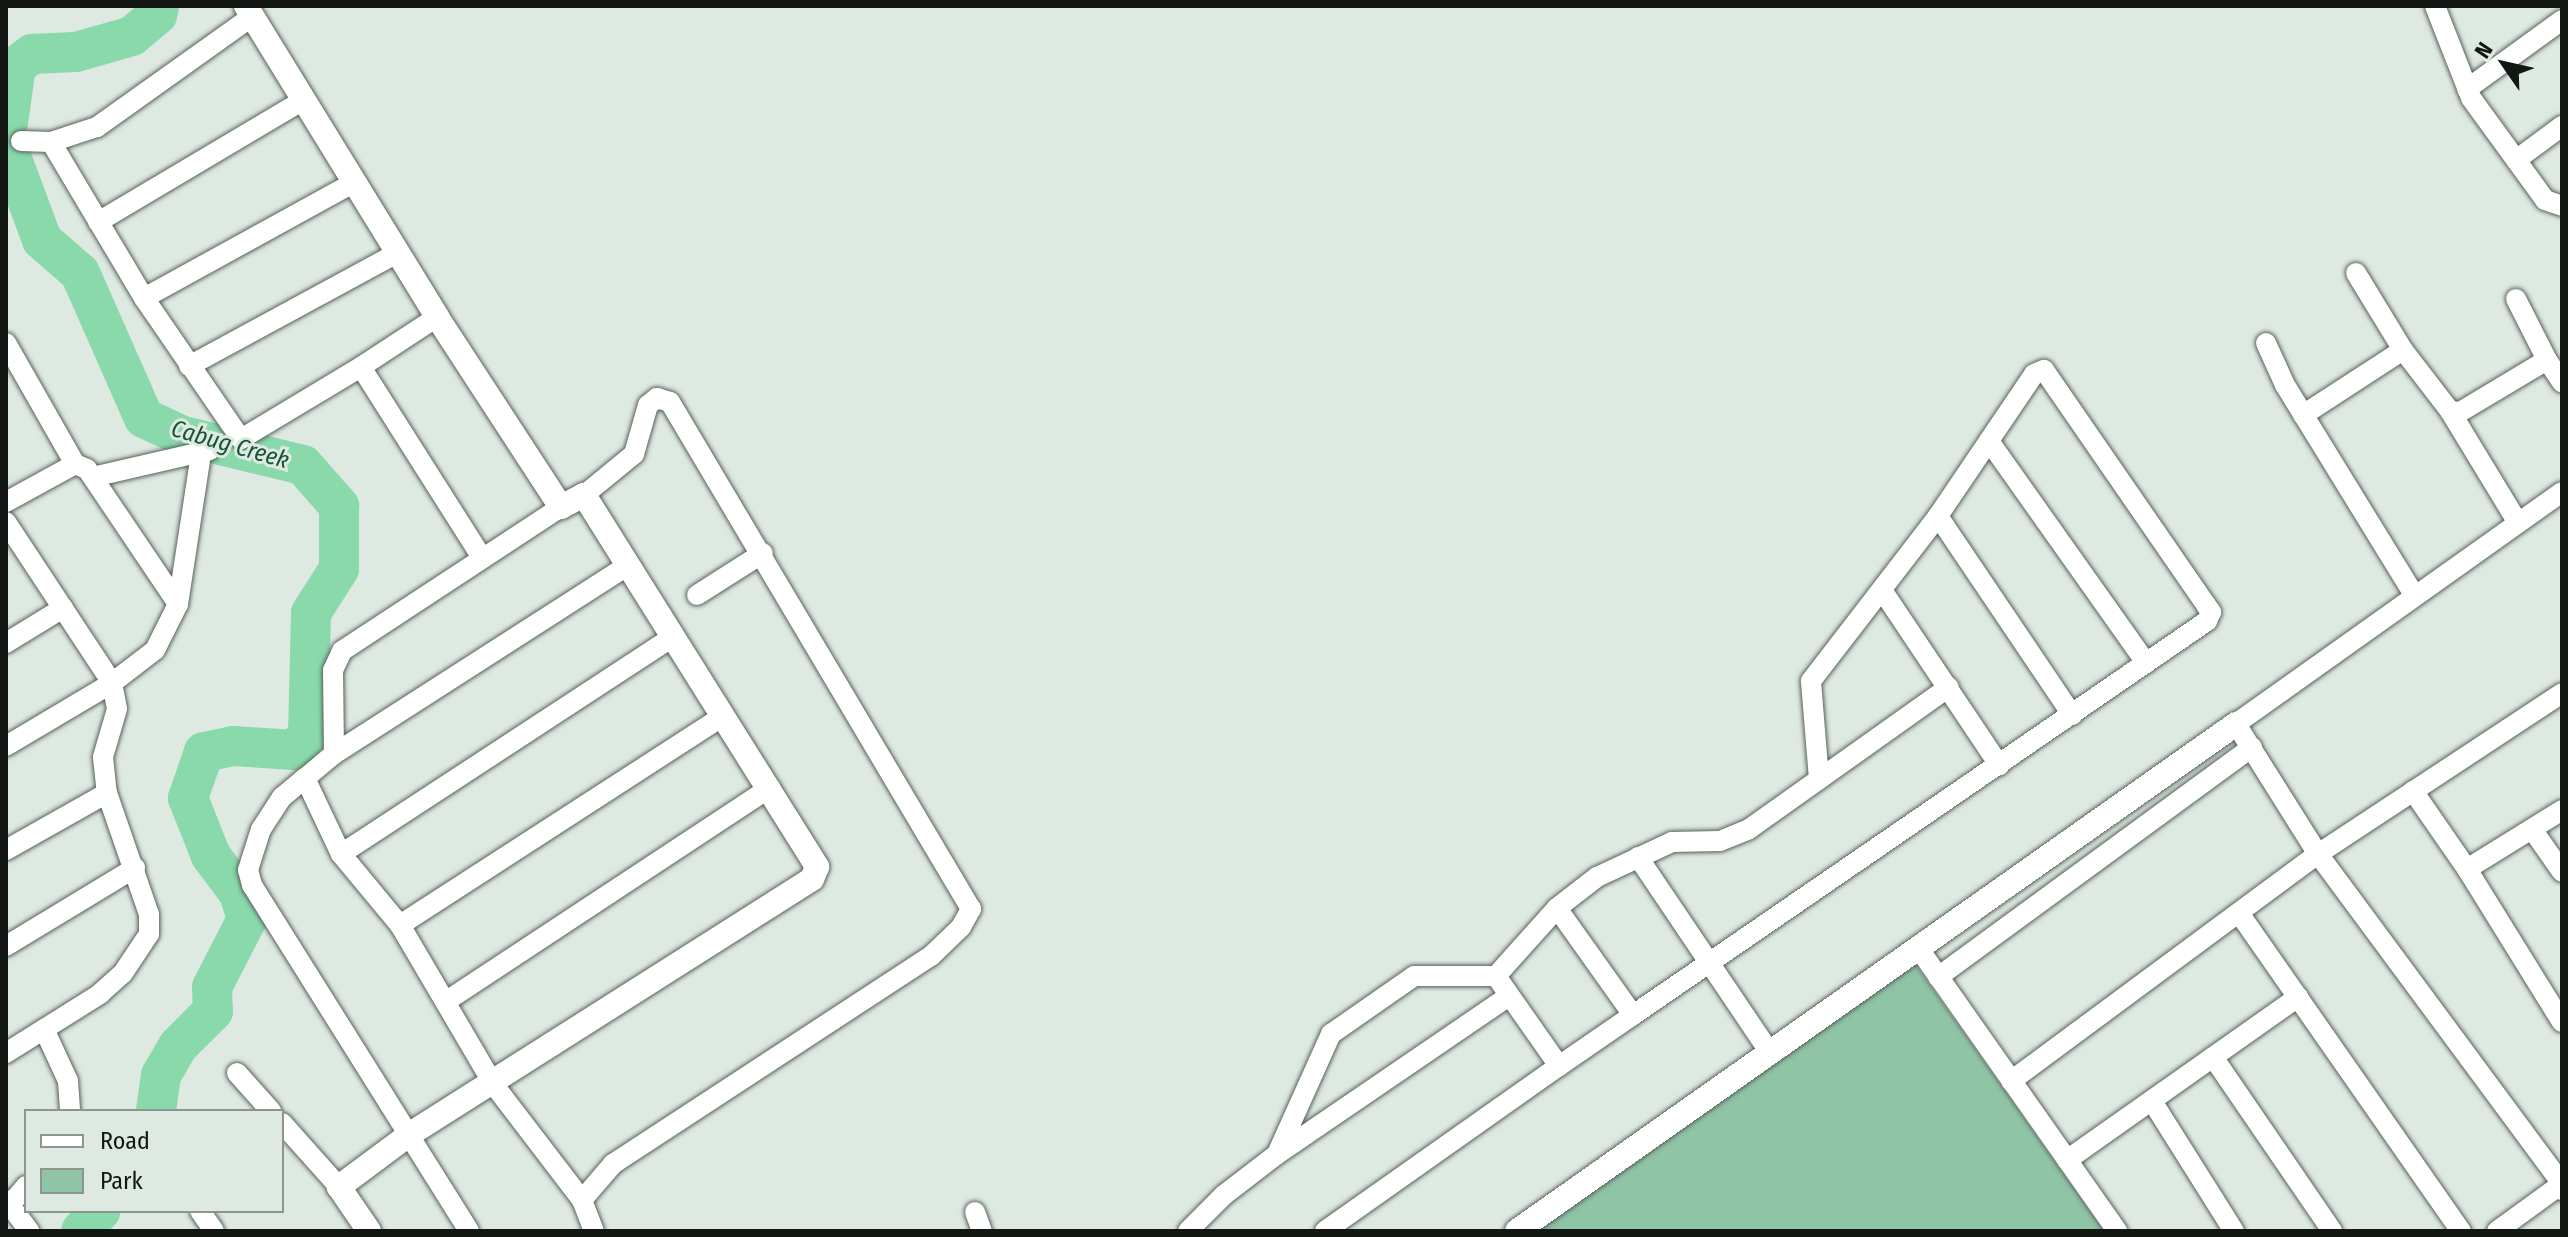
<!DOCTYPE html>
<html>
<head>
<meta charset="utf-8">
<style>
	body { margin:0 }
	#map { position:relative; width:2568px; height:1237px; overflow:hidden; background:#dde9e1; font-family:"Fira Sans Condensed",sans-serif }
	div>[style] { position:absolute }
	.green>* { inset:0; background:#90c4a6 }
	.river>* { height:40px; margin:-20px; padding:0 20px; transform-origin:20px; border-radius:20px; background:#89d9ab }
	.roads { filter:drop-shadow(0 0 2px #57615b) drop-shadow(0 0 2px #57615b) }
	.minor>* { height:20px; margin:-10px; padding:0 10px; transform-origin:10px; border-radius:10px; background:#fff }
	.tertiary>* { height:24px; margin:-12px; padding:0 12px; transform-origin:12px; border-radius:12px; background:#fff }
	span { translate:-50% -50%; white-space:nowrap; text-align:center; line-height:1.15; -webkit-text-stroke:6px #dde9e1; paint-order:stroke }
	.water-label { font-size:24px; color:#175437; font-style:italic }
	.frame { position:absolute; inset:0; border:8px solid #121714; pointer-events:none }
	.legend { position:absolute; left:24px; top:1109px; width:260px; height:104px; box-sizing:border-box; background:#dde9e1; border:2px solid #8c958f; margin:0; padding:10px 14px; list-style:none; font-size:24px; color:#121714 }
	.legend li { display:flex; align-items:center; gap:16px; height:40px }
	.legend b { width:40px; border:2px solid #8c958f }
	.north { position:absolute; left:2464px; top:24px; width:80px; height:80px; -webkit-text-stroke:6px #dde9e1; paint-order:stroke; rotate:304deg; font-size:22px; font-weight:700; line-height:32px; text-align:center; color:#121714 }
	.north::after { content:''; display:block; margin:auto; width:28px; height:36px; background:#121714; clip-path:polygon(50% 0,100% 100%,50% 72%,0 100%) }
</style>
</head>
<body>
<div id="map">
	<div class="green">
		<div style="clip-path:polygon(1913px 961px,2104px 1231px,1529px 1231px)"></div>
	</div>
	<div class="river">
		<div style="left:6px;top:137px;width:72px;rotate:-82deg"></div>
		<div style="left:16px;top:66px;width:20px;rotate:-37deg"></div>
		<div style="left:32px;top:54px;width:44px;rotate:-2.6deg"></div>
		<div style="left:76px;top:52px;width:58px;rotate:-15.9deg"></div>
		<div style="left:132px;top:36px;width:33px;rotate:-40deg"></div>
		<div style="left:157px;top:15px;width:9px;rotate:-77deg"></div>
		<div style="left:6px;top:143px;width:103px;rotate:69.6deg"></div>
		<div style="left:42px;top:240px;width:50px;rotate:41deg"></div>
		<div style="left:80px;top:273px;width:158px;rotate:66.2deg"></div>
		<div style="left:144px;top:418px;width:43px;rotate:24.8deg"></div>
		<div style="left:183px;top:436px;width:123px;rotate:13.6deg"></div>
		<div style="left:303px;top:465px;width:55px;rotate:48.7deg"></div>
		<div style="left:339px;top:506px;width:63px;rotate:90deg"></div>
		<div style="left:339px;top:569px;width:52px;rotate:122.5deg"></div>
		<div style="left:311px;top:613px;width:121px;rotate:91.4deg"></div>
		<div style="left:308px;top:734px;width:21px;rotate:129deg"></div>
		<div style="left:295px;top:750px;width:62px;rotate:-176.3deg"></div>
		<div style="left:233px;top:746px;width:30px;rotate:168deg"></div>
		<div style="left:204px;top:752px;width:49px;rotate:109.2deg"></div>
		<div style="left:188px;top:798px;width:62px;rotate:68.4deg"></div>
		<div style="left:211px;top:856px;width:46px;rotate:52.9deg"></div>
		<div style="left:239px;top:893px;width:27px;rotate:73deg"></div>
		<div style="left:247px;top:919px;width:76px;rotate:117.2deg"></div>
		<div style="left:212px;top:987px;width:24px;rotate:88deg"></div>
		<div style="left:213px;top:1011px;width:49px;rotate:135deg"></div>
		<div style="left:178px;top:1046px;width:34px;rotate:120deg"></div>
		<div style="left:161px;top:1075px;width:36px;rotate:98deg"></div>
		<div style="left:81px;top:1231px;width:28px;rotate:-46deg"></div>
	</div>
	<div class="roads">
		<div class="minor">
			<div style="left:2435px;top:6px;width:99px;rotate:68.6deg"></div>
			<div style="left:2471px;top:98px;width:126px;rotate:54deg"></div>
			<div style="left:2545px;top:200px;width:18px;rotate:19deg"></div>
			<div style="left:2467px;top:89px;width:117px;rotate:-36deg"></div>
			<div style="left:21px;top:141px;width:30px;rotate:2deg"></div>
			<div style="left:51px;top:142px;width:48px;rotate:-18.1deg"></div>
			<div style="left:97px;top:127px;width:188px;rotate:-35.5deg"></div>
			<div style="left:51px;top:142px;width:182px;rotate:59.2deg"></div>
			<div style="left:144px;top:298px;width:171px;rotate:55.5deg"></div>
			<div style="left:241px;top:439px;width:140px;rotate:-31deg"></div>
			<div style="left:2516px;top:160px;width:57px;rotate:-36.5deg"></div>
			<div style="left:98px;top:222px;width:237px;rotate:-30.7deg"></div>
			<div style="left:2356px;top:273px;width:90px;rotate:58.6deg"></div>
			<div style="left:144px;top:298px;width:239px;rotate:-28.8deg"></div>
			<div style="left:2516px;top:299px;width:68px;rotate:63.1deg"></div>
			<div style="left:437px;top:317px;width:91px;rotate:146.7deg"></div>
			<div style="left:361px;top:367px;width:226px;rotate:57.6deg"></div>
			<div style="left:6px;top:343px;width:139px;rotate:60.3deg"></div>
			<div style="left:2266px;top:343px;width:46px;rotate:65.7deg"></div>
			<div style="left:2285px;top:385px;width:248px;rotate:58.4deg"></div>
			<div style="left:189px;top:366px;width:237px;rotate:-28.5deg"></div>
			<div style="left:2450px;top:411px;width:131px;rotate:58.7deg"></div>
			<div style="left:2303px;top:415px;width:119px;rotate:-33deg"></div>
			<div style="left:2403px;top:350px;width:77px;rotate:52.4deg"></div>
			<div style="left:2450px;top:411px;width:10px;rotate:6deg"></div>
			<div style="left:2460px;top:412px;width:101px;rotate:-30.9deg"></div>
			<div style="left:2547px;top:360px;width:27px;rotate:56deg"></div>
			<div style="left:1989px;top:441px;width:272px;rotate:54.7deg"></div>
			<div style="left:97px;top:476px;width:116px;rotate:-13deg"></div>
			<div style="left:2562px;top:492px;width:400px;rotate:144.6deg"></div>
			<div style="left:2236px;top:724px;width:154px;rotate:57.8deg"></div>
			<div style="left:2318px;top:854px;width:292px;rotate:-33.4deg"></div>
			<div style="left:6px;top:502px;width:79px;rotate:-28.8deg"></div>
			<div style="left:75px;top:464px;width:13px;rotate:23deg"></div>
			<div style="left:87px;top:469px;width:163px;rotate:56deg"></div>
			<div style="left:561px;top:507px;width:262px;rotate:146.7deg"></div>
			<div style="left:342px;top:651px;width:21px;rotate:115deg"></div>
			<div style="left:333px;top:670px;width:84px;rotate:89.3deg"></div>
			<div style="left:334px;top:754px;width:38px;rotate:140deg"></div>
			<div style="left:305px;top:778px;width:84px;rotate:64.7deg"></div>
			<div style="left:341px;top:854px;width:92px;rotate:50.3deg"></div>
			<div style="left:400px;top:925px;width:186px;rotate:59.6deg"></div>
			<div style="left:494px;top:1085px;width:145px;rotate:52.6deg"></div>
			<div style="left:582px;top:1200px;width:33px;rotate:69deg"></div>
			<div style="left:1938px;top:516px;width:240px;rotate:56deg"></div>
			<div style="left:6px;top:522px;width:193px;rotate:56.6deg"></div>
			<div style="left:112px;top:683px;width:26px;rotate:79deg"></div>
			<div style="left:117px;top:709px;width:50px;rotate:106.3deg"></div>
			<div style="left:103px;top:757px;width:36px;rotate:84deg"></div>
			<div style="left:107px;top:793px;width:128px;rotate:70.9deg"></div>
			<div style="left:149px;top:914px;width:20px;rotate:90deg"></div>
			<div style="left:149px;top:934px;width:47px;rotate:123.7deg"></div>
			<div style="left:123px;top:973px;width:31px;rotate:138deg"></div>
			<div style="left:100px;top:994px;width:111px;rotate:147.9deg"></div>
			<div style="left:1882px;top:590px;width:211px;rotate:56.2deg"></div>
			<div style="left:697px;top:595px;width:78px;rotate:-32.5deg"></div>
			<div style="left:6px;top:643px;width:67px;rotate:-31.6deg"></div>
			<div style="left:6px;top:746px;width:123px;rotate:-30.7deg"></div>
			<div style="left:112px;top:683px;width:54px;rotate:-37.5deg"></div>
			<div style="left:155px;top:650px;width:51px;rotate:-63.4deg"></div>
			<div style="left:178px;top:604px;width:153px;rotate:-81.3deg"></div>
			<div style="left:334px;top:754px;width:348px;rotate:-32.7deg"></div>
			<div style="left:305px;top:778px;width:30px;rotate:140deg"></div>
			<div style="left:282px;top:797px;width:38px;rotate:123deg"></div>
			<div style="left:261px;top:829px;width:43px;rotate:107.6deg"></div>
			<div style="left:248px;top:870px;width:16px;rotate:75deg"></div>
			<div style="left:252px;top:885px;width:408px;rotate:57.9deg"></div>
			<div style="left:1819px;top:779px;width:98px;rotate:-94.7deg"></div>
			<div style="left:1811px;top:681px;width:208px;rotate:-52.4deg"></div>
			<div style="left:1938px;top:516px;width:171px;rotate:-55.9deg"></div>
			<div style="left:2034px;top:374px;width:11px;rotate:-22deg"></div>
			<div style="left:2044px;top:370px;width:285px;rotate:55.4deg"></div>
			<div style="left:2206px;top:605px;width:9px;rotate:54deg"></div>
			<div style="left:2211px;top:612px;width:10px;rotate:114deg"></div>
			<div style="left:2207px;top:621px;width:696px;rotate:145.53deg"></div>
			<div style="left:1633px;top:1015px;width:131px;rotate:-125.4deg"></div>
			<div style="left:1557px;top:908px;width:51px;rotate:-37.8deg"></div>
			<div style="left:1597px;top:877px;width:83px;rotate:-25deg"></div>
			<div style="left:1672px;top:842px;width:48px;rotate:-1.2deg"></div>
			<div style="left:1720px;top:841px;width:31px;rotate:-22deg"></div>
			<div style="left:1749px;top:829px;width:245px;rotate:-35.4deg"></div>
			<div style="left:2413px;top:791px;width:95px;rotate:55.3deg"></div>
			<div style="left:2467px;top:869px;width:112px;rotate:-31.8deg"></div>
			<div style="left:2532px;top:829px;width:52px;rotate:55.1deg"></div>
			<div style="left:6px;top:850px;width:116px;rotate:-29.4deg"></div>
			<div style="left:341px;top:854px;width:397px;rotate:-33.2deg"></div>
			<div style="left:1638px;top:857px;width:238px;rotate:56deg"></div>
			<div style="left:2467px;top:869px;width:180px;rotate:58.2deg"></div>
			<div style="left:1557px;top:908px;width:91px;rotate:131.9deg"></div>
			<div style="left:1496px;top:976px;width:110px;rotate:55deg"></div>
			<div style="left:1559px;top:1066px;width:90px;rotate:-34.6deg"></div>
			<div style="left:2239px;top:913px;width:388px;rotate:55.1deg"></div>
			<div style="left:400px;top:925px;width:385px;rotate:-32.9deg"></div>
			<div style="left:6px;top:946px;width:151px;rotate:-31.2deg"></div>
			<div style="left:1919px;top:949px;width:345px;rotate:54.9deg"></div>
			<div style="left:1938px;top:977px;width:389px;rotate:-36.2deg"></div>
			<div style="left:448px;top:1000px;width:386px;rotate:-33.4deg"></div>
			<div style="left:44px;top:1029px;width:57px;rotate:65.2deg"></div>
			<div style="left:68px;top:1081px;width:30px;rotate:86deg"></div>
			<div style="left:2213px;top:1057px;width:211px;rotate:55.6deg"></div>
			<div style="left:237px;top:1073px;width:51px;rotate:48.2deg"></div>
			<div style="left:2011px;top:1081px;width:382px;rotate:-36.5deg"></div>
			<div style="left:2318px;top:854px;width:410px;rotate:53.5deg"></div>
			<div style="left:2152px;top:1101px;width:154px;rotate:57.8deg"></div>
			<div style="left:282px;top:1123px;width:86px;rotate:48.3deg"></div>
			<div style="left:1277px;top:1154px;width:132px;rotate:-65.8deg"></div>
			<div style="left:1331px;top:1034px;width:101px;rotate:-34.9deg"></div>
			<div style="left:1414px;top:976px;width:82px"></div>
			<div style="left:2067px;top:1160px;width:283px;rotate:-35.2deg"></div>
			<div style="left:6px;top:1200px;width:39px;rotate:53deg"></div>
			<div style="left:582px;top:1200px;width:48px;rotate:-49.3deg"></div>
			<div style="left:613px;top:1164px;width:380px;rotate:-33.2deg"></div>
			<div style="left:931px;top:956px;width:42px;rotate:-44deg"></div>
			<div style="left:961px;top:927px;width:21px;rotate:-61deg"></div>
			<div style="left:971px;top:909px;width:590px;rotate:-120.7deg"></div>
			<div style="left:670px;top:402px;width:14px;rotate:-163deg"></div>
			<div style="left:657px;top:398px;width:11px;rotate:142deg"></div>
			<div style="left:648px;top:405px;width:51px;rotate:105.9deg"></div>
			<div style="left:634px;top:454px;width:65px;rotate:140.6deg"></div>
			<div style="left:10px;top:1205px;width:25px;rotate:-50deg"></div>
			<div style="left:200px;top:1211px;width:24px;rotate:55deg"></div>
			<div style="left:975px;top:1212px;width:20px;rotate:70deg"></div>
			<div style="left:1188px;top:1231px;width:51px;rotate:-45deg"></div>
			<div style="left:1224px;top:1195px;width:66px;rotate:-37.6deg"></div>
			<div style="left:1276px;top:1155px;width:282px;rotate:-34.3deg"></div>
			<div style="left:1325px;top:1231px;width:286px;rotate:-35.2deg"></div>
			<div style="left:2497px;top:1231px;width:77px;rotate:-36deg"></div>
			<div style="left:2559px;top:1186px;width:5px;rotate:53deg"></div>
		</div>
		<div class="tertiary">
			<div style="left:246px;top:6px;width:365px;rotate:58.4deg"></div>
			<div style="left:437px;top:317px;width:227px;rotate:56.9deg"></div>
			<div style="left:561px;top:507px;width:26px;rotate:-28deg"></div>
			<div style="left:584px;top:495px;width:439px;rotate:57.9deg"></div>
			<div style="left:817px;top:867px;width:13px;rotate:113deg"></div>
			<div style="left:812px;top:879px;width:481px;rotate:147.6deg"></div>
			<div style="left:406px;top:1137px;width:84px;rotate:143.3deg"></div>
			<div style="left:339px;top:1187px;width:53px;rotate:55.7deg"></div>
			<div style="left:1517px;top:1231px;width:880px;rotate:-35.19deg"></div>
		</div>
	</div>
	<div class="water-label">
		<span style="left:230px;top:445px;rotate:16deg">Cabug Creek</span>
	</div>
	<div class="frame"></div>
	<ul class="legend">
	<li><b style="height:10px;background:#fff"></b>Road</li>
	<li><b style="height:22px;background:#90c4a6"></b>Park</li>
	</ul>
	<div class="north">N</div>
</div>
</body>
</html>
